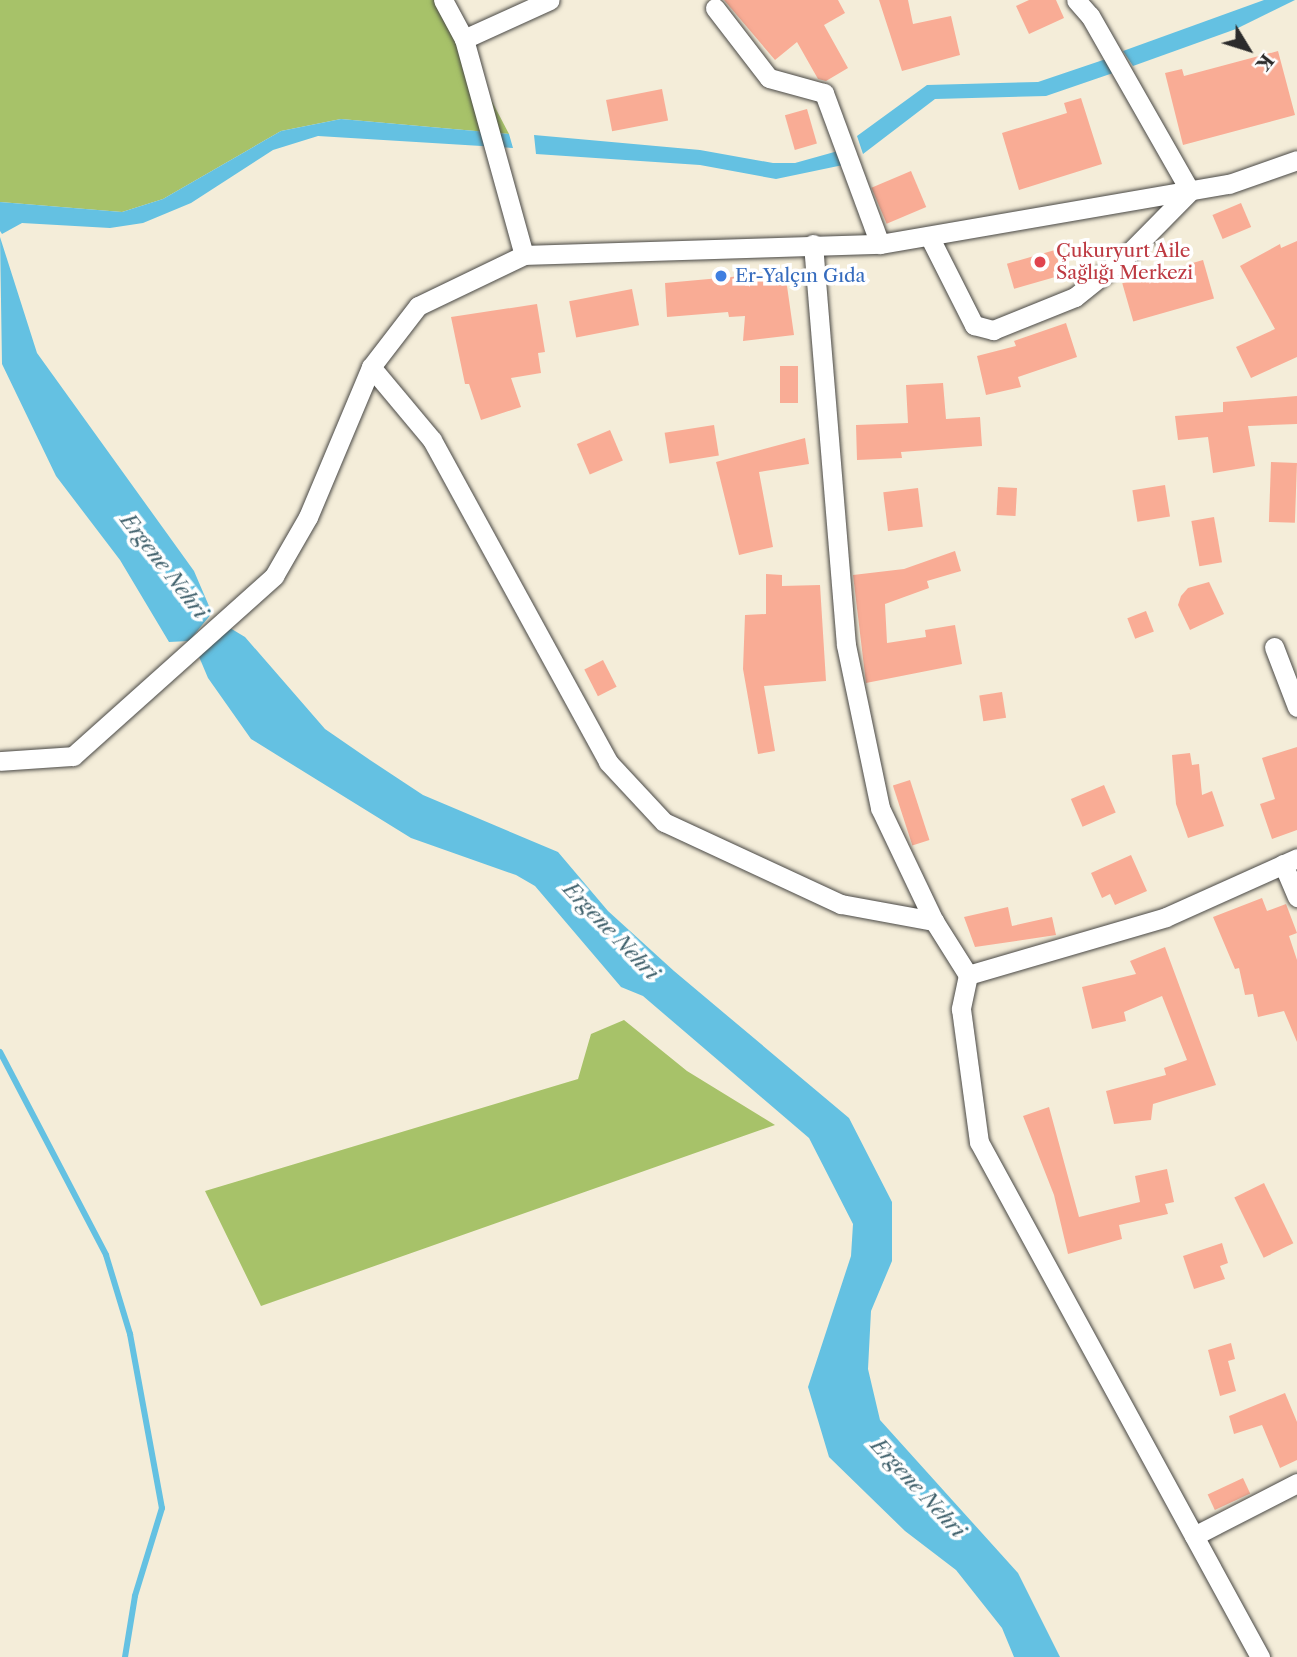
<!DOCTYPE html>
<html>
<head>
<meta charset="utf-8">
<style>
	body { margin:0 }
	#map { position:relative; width:1297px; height:1657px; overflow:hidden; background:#f4edd9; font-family:"Libre Caslon Text",serif }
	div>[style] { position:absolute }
	.green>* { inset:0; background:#a7c269 }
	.water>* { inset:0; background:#64c1e2 }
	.stream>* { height:6px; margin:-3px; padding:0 3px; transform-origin:3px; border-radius:3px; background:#64c1e2 }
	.building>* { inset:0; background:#f9ac95; transform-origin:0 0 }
	.roads { filter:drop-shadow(0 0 2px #494845) drop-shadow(0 0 2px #494845) }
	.minor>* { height:19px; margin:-9.5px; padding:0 9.5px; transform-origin:9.5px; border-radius:9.5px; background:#fff }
	.dots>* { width:19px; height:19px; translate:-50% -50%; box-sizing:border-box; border:4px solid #fff; border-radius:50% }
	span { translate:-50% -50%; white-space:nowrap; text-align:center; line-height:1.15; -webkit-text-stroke:7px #fff; paint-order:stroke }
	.health-label { font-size:19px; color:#be3a42 }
	.left { translate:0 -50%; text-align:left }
	.shop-label { font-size:19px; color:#366cbe }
	.water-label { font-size:21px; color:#3f606b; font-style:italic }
	.north { position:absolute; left:1213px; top:14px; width:70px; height:70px; -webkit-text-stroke:5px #fff; paint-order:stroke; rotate:128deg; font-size:19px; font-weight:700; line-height:28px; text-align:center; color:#2b2b2b }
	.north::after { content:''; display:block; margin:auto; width:24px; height:32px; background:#2b2b2b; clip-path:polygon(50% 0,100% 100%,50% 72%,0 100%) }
</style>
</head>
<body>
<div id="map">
	<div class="green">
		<div style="clip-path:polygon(0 0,439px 0,509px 134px,341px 119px,281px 131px,163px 199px,122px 212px,0 202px)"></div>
		<div style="clip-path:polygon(624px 1020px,687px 1071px,775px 1125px,261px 1306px,205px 1191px,578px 1079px,591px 1034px)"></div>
	</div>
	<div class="water">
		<div style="clip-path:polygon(1264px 0,1295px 0,1236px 29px,1133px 66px,1123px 51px)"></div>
		<div style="clip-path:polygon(1106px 59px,1113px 73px,1046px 96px,935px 99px,863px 154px,857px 136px,927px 85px,1038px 82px)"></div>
		<div style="clip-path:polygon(341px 119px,509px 134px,513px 148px,318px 136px,273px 150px,191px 203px,143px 223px,110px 228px,22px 223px,2px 234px,0 231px,0 202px,122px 212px,163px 199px,281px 131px)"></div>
		<div style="clip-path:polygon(534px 135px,700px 150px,773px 163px,795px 163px,838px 151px,843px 165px,776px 179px,700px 165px,536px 154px)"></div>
		<div style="clip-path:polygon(0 237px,37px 353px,194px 571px,212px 613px,189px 641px,169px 642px,120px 560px,56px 476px,2px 364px)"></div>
		<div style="clip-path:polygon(225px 625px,245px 637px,325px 729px,370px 760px,423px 795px,558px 852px,608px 911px,674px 971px,849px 1118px,892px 1202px,892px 1261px,871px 1311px,868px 1369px,880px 1420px,1018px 1573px,1060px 1657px,1014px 1657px,1002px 1628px,956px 1570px,905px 1531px,829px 1457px,808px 1387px,851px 1256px,853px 1224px,809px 1138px,643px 996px,621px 987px,535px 886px,516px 875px,411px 838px,251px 739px,208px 678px,197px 652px)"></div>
	</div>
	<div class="stream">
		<div style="left:0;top:1052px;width:229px;rotate:62.4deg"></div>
		<div style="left:106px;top:1255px;width:83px;rotate:73.1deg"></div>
		<div style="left:130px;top:1334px;width:177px;rotate:79.6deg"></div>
		<div style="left:162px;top:1508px;width:92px;rotate:107.1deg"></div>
		<div style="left:135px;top:1596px;width:62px;rotate:99.3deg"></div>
	</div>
	<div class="building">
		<div style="clip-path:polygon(724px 0,838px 0,845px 13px,824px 25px,848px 68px,826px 81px,818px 79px,797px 42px,775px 60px)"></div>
		<div style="clip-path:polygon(879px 0,908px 0,913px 24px,951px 16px,960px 55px,902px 71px)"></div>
		<div style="clip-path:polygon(1029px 0,1056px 0,1064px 18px,1029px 34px,1016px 6px)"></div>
		<div style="clip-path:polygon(1278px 51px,1295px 115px,1183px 145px,1165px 73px,1182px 69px,1184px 76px)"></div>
		<div style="left:662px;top:89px;width:32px;height:57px;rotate:79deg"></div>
		<div style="clip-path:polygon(1081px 98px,1102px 164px,1019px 190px,1002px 133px,1067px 113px,1064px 103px)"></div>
		<div style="left:807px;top:109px;width:36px;height:23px;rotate:74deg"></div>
		<div style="left:911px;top:171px;width:39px;height:43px;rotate:67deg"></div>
		<div style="left:1241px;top:203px;width:26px;height:31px;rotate:67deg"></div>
		<div style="clip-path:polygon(1297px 241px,1297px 357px,1251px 378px,1236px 347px,1275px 329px,1240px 266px,1280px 244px,1281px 248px)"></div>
		<div style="left:1055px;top:250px;width:26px;height:50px;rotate:74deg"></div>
		<div style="left:1203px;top:260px;width:40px;height:84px;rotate:74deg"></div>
		<div style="clip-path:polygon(785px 272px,794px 335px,743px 341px,745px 316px,729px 317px,728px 312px,667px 317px,665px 283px)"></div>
		<div style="left:632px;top:289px;width:37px;height:64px;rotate:79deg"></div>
		<div style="clip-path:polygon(537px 304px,545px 352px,538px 353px,541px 373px,511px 378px,521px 407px,481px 420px,469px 384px,465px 384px,451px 317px)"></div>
		<div style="clip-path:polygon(1066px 323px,1077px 357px,1018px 377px,1021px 387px,986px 395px,977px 356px,1016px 346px,1014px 341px)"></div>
		<div style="left:780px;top:366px;width:18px;height:37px"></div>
		<div style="clip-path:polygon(943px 383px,946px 419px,980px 417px,982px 446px,901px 452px,902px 458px,857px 460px,856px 425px,908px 423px,906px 385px)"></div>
		<div style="clip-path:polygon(1297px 396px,1297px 424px,1248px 426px,1255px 466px,1213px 473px,1208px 437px,1178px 440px,1175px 416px,1223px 412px,1223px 402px)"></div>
		<div style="left:714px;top:425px;width:31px;height:50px;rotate:81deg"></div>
		<div style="left:610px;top:430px;width:33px;height:36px;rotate:67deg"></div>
		<div style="clip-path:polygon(805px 438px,809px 464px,759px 472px,773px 547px,739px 555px,716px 462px)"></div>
		<div style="left:1271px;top:462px;width:26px;height:60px;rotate:2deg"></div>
		<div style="left:1165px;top:485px;width:32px;height:33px;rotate:81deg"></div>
		<div style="left:998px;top:487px;width:19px;height:28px;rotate:3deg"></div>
		<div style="left:918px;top:488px;width:39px;height:35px;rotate:83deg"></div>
		<div style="left:1214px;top:517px;width:46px;height:23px;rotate:80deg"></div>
		<div style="clip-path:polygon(955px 551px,961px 571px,927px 581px,929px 588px,885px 604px,887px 643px,926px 637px,925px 630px,955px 625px,962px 664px,866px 683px,853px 575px,904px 569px)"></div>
		<div style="clip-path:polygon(766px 574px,782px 575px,782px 586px,820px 585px,826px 681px,764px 686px,775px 751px,758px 754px,743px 669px,745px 615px,766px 614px)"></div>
		<div style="clip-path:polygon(1209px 582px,1224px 614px,1190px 630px,1178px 605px,1181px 596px,1188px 588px)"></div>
		<div style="left:1146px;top:611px;width:22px;height:20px;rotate:69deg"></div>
		<div style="left:603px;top:660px;width:30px;height:21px;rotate:63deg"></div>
		<div style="left:1002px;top:692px;width:26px;height:23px;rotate:81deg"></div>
		<div style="clip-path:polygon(1297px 747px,1297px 830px,1272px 839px,1260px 804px,1275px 799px,1262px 758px)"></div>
		<div style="clip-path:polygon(1190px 753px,1192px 765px,1199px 764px,1202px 795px,1212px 791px,1224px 826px,1188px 838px,1176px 804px,1172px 755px)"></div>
		<div style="left:910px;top:780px;width:63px;height:18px;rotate:72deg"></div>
		<div style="left:1104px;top:785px;width:30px;height:36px;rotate:67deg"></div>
		<div style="clip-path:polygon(1131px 855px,1147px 891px,1115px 905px,1110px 894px,1102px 898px,1091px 873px)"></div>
		<div style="clip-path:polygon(1262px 898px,1267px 911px,1286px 904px,1297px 933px,1289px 936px,1297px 960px,1297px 1042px,1284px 1011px,1258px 1017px,1253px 994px,1245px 995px,1239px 968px,1235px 969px,1213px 917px)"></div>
		<div style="clip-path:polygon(1008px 907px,1012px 926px,1052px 917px,1056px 935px,975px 947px,964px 917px)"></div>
		<div style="clip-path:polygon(1165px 947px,1216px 1085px,1153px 1104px,1151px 1120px,1114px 1124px,1106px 1091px,1166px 1075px,1164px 1068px,1187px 1060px,1162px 996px,1124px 1012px,1126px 1021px,1092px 1029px,1082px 987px,1136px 974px,1130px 961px)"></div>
		<div style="clip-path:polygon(1049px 1107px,1079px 1217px,1140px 1202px,1135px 1176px,1167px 1169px,1174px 1202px,1165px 1204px,1168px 1214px,1119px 1225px,1122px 1239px,1068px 1254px,1054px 1195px,1023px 1116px)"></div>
		<div style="left:1264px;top:1183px;width:67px;height:33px;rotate:64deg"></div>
		<div style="clip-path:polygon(1222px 1243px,1228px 1263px,1220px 1266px,1225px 1279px,1194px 1289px,1183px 1256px)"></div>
		<div style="clip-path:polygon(1231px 1343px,1235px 1359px,1228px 1361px,1236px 1391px,1220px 1396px,1208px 1350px)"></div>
		<div style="clip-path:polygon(1285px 1393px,1297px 1422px,1297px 1460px,1280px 1468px,1262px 1425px,1234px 1434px,1229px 1416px)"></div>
		<div style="left:1243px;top:1478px;width:17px;height:39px;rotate:65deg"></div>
	</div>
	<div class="roads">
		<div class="minor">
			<div style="left:443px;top:0;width:44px;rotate:61.7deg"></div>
			<div style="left:464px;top:39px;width:224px;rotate:74.5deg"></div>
			<div style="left:715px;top:8px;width:88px;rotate:52.4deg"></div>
			<div style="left:769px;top:78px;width:57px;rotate:15.3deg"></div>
			<div style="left:824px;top:93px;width:161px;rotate:69.7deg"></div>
			<div style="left:464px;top:39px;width:94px;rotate:-24.4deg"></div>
			<div style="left:929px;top:236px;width:100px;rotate:63.2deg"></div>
			<div style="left:974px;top:325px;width:20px;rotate:15deg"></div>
			<div style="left:993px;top:330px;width:88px;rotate:-21.9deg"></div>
			<div style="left:1075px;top:297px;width:65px;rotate:-38.8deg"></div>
			<div style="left:1126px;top:256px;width:91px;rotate:-45.4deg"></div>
			<div style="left:1190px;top:191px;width:202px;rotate:-119.7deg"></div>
			<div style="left:1090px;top:16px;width:21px;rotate:-131deg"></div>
			<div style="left:813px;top:244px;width:402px;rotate:85.3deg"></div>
			<div style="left:846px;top:645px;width:167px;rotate:78.2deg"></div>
			<div style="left:880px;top:808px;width:125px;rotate:64.5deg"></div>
			<div style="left:934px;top:921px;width:64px;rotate:57.8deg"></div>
			<div style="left:968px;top:975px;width:35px;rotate:102deg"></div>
			<div style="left:961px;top:1009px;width:134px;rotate:82.3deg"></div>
			<div style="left:979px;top:1142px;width:587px;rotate:61.38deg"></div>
			<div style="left:371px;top:367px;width:95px;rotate:50.1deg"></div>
			<div style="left:432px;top:440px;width:367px;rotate:61.3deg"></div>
			<div style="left:608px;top:762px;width:82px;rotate:47deg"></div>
			<div style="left:664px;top:822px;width:195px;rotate:24.9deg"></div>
			<div style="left:841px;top:904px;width:95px;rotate:10.4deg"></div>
			<div style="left:1274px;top:647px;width:64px;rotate:69deg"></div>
			<div style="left:0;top:761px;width:73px;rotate:-3.9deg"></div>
			<div style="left:73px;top:756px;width:270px;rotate:-41.8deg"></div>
			<div style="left:274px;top:576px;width:68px;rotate:-60deg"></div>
			<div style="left:308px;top:517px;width:163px;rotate:-67.2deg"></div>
			<div style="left:371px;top:367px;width:77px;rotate:-52.4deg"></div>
			<div style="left:418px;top:306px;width:118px;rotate:-25.7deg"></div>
			<div style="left:524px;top:255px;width:356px;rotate:-1.8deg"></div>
			<div style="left:880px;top:244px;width:354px;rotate:-9.8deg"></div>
			<div style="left:1229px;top:184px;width:72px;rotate:-19.4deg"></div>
			<div style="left:1283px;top:864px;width:36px;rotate:67deg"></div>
			<div style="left:968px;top:975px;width:206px;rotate:-16.3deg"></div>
			<div style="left:1166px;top:917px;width:144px;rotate:-24.2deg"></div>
			<div style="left:1194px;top:1536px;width:116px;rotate:-27.2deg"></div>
		</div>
	</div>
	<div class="dots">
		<div style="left:1040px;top:262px;background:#e0444e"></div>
		<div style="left:721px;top:276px;background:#3f7fe0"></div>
	</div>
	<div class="health-label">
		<span class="left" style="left:1056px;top:262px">Çukuryurt Aile<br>Sağlığı Merkezi</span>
	</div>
	<div class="shop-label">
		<span class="left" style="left:735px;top:276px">Er-Yalçın Gıda</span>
	</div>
	<div class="water-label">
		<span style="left:164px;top:566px;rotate:52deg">Ergene Nehri</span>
		<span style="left:611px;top:931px;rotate:46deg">Ergene Nehri</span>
		<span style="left:918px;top:1488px;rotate:47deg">Ergene Nehri</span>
	</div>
	<div class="north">K</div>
</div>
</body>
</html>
